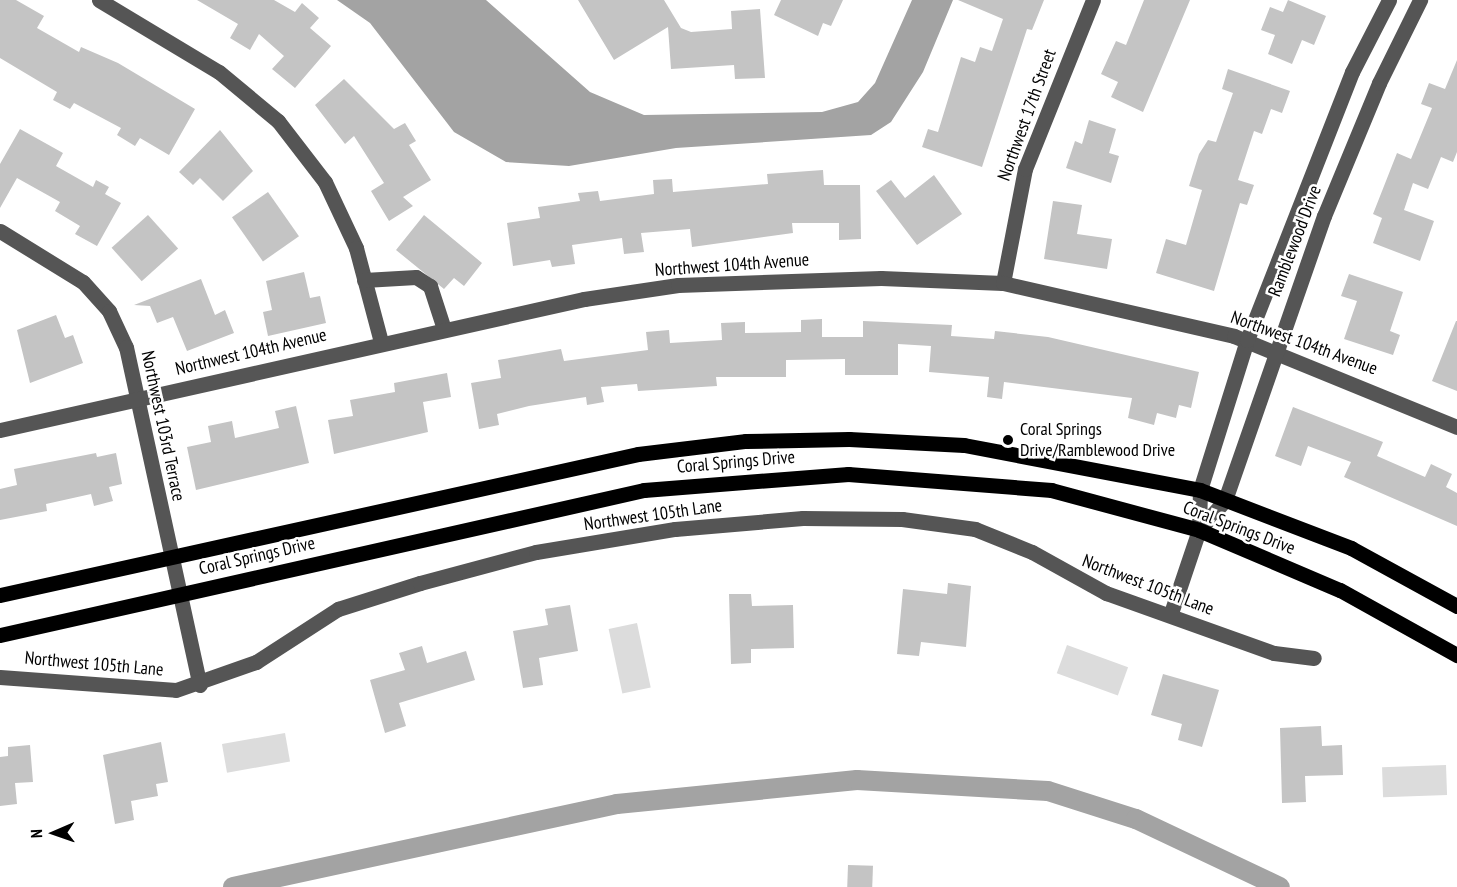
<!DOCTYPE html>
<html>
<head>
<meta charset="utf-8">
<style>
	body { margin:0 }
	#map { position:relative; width:1457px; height:887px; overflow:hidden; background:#fff; font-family:"PT Sans Narrow",sans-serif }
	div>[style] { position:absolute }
	.green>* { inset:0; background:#dcdcdc; transform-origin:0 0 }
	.water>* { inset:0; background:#a3a3a3 }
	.canal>* { height:20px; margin:-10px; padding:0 10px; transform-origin:10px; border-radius:10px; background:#a3a3a3 }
	.building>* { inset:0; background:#c4c4c4; transform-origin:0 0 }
	.minor>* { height:15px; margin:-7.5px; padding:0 7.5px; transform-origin:7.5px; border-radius:7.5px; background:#555 }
	.major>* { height:15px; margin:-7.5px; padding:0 7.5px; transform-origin:7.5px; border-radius:7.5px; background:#000 }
	.dots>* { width:16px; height:16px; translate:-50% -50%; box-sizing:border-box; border:3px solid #fff; border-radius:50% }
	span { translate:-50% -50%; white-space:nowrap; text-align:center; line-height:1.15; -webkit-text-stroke:5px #fff; paint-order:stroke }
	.street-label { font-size:18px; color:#000 }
	.poi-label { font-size:18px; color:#000 }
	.left { translate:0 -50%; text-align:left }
	.north { position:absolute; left:24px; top:803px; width:60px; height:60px; -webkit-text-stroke:4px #fff; paint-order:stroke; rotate:268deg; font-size:16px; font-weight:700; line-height:24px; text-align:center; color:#000 }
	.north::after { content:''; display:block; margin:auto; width:21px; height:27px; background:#000; clip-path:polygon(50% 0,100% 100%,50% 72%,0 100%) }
</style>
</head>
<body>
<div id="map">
	<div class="green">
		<div style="left:637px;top:623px;width:66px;height:29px;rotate:78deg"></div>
		<div style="left:1067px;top:645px;width:65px;height:30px;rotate:20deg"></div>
		<div style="left:285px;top:733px;width:29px;height:64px;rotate:80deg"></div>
		<div style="left:1446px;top:765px;width:30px;height:64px;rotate:88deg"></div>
	</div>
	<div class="water">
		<div style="clip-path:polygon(337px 0,486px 0,590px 92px,644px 115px,822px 112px,858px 102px,875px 83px,912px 0,953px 0,923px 72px,891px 122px,871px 135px,676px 148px,569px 166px,506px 162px,454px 132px,370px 23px)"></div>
	</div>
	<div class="canal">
		<div style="left:233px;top:887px;width:393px;rotate:-12.2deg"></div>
		<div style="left:617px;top:804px;width:241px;rotate:-5.7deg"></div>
		<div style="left:857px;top:780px;width:191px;rotate:3.3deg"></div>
		<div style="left:1048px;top:791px;width:92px;rotate:17.7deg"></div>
		<div style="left:1136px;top:819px;width:159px;rotate:25.3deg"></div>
	</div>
	<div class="building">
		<div style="clip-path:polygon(0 0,16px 0,44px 16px,37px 28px,79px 52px,81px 47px,118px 63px,195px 109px,169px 155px,140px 138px,135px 146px,117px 135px,121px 128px,74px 103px,70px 109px,53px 100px,57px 92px,0 58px)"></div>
		<div style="clip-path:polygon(197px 0,274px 0,295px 12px,302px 3px,319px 18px,310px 28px,331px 46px,295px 88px,272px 69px,284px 56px,259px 34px,250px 50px,230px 38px,238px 24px)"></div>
		<div style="clip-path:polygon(578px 0,664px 0,681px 28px,691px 32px,732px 29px,731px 11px,760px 9px,765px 78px,735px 79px,734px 65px,671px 69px,668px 27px,614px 60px)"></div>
		<div style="clip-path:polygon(781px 0,843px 0,831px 26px,823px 23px,818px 36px,774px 15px)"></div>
		<div style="clip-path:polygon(958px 0,1044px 0,1032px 30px,1027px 29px,982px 167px,922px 147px,928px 129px,938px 132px,961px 57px,975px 62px,980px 47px,992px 51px,1003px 19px)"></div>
		<div style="clip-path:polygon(1144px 0,1190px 0,1143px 112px,1111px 97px,1118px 82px,1101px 74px,1116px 41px,1126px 45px)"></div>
		<div style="clip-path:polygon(1288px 0,1326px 16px,1314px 45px,1302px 40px,1292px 64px,1268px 54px,1275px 35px,1261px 30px,1270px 7px,1283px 12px)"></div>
		<div style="clip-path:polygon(1457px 60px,1457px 152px,1453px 162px,1441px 157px,1428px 189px,1413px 183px,1404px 210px,1434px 221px,1420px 261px,1373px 243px,1382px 218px,1373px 214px,1397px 153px,1411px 159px,1432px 108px,1421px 104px,1429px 83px,1445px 89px)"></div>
		<div style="clip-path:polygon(1228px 69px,1290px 91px,1282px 113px,1271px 109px,1262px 134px,1254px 131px,1238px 180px,1254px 185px,1247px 205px,1240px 203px,1214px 291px,1156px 273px,1166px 239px,1186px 245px,1202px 190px,1189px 186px,1199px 154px,1208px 140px,1216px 142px,1233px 93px,1222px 89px)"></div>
		<div style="clip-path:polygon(344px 79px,394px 129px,405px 123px,416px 141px,409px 145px,431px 180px,403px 197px,413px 206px,389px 221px,371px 191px,384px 183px,354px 136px,345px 144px,315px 105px)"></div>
		<div style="clip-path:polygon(1089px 120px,1116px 129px,1109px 153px,1119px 156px,1111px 183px,1066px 168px,1075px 141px,1082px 144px)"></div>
		<div style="clip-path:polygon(20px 129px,63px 153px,56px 166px,93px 187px,96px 180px,109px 187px,105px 194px,121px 203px,97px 246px,75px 234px,80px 226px,55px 211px,60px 202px,17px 178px,0 208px,0 164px)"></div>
		<div style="clip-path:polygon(220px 130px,253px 171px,223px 201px,200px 178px,193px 185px,179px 172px)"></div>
		<div style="clip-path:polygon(823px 170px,824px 185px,860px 185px,861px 239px,839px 240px,839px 223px,792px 223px,793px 233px,692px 247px,690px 229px,641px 233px,644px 252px,624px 254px,622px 238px,572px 245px,575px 264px,552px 267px,550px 260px,513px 266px,507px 223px,540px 218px,538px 207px,580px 201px,578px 193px,598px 191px,600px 201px,654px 194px,653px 180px,672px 179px,673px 192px,768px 184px,767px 174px)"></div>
		<div style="clip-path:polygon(934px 175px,962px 214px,917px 245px,876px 191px,891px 180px,905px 198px)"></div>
		<div style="left:268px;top:192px;width:54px;height:44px;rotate:55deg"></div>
		<div style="clip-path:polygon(1053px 201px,1082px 205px,1077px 234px,1112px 239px,1107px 269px,1044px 259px)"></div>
		<div style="left:148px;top:215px;width:45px;height:49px;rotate:48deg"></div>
		<div style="clip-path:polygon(424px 215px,482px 263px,464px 286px,454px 278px,444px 289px,396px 250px)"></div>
		<div style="clip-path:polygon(304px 272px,310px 298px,320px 296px,326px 323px,268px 336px,263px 312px,272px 310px,266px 281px)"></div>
		<div style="clip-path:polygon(1349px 274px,1403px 292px,1390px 331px,1400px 335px,1393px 355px,1344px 339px,1357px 301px,1341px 296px)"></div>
		<div style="clip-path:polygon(201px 279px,215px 315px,225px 310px,234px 333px,187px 351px,173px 317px,157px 323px,150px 306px,134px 305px)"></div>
		<div style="clip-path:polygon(56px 315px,65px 338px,73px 335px,83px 363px,30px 383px,17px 330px)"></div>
		<div style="clip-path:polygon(822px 319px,822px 337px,863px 337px,863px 321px,952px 325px,951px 336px,994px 339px,995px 331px,1048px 337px,1199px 372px,1191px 408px,1179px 405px,1176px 418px,1157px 413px,1154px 425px,1128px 418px,1132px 398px,1004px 382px,1002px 399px,987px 397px,989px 377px,929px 372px,931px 346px,898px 344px,898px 375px,845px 375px,845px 359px,786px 360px,786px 377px,716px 377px,717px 386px,638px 391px,637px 384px,601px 387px,604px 402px,587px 405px,586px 397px,529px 406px,497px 414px,499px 425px,479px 429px,471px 383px,501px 378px,498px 360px,561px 349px,564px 361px,648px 350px,646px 332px,669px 330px,670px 343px,722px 340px,721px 323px,745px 322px,745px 333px,801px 332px,801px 320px)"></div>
		<div style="clip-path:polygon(1456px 321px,1457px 321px,1457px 391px,1432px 381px)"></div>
		<div style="clip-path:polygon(447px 373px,451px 397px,423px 402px,428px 432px,334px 454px,328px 420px,353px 416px,350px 400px,395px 392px,394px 383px)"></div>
		<div style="clip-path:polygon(296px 406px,309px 463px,196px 490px,187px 447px,211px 442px,208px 426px,232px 421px,235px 438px,279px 428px,275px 411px)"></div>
		<div style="clip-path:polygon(1293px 407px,1383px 442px,1377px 456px,1425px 477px,1431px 464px,1452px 474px,1446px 487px,1457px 493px,1457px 526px,1344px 477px,1351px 462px,1308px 446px,1301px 466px,1275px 456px)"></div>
		<div style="clip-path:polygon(96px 453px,97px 457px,116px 453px,122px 484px,109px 487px,113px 501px,94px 506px,91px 494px,46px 504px,47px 511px,0 520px,0 489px,17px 485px,14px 469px)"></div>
		<div style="clip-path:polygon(948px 583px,971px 586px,966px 647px,921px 642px,919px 656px,897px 654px,903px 589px,947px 594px)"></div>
		<div style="clip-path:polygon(729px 594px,751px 594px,752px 606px,793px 605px,794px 648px,751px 649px,751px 663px,731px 664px)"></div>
		<div style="clip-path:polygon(570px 605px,578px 651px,539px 658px,543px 685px,523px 688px,513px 631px,548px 625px,545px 609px)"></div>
		<div style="clip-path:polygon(422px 646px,427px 663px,466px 651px,475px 680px,399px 703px,406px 726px,385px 733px,370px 680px,405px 670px,399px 653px)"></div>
		<div style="clip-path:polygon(1163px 674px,1219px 690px,1202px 747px,1178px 740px,1182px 724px,1151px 715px)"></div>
		<div style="clip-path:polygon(1321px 726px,1322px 746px,1342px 745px,1343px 775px,1305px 776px,1306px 802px,1282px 803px,1280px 728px)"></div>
		<div style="clip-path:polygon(161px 742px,168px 782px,156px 784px,158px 796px,131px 801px,134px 820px,115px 824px,103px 755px)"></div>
		<div style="clip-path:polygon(30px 745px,33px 782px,15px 783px,17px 804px,0 806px,0 757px,8px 756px,8px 747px)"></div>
		<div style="left:848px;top:865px;width:25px;height:22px;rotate:2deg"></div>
	</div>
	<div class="minor">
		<div style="left:99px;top:0;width:140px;rotate:31deg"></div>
		<div style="left:219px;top:72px;width:77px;rotate:39.7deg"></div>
		<div style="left:278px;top:121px;width:77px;rotate:52.4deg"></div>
		<div style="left:325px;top:182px;width:73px;rotate:64.8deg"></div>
		<div style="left:356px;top:248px;width:97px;rotate:75.1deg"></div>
		<div style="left:0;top:231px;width:97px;rotate:31.6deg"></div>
		<div style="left:83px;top:282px;width:39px;rotate:48deg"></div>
		<div style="left:109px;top:311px;width:40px;rotate:65deg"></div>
		<div style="left:126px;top:347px;width:346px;rotate:77.7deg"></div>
		<div style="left:364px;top:280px;width:52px;rotate:-3.3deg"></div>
		<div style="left:416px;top:277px;width:17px;rotate:33deg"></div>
		<div style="left:430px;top:286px;width:45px;rotate:72deg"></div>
		<div style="left:1003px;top:283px;width:116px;rotate:-79.1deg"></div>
		<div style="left:1025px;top:169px;width:182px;rotate:-68.1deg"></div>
		<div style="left:0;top:430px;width:599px;rotate:-12.64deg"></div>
		<div style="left:584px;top:299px;width:95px;rotate:-8.5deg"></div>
		<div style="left:678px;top:285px;width:203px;rotate:-2deg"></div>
		<div style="left:881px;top:278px;width:122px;rotate:2.3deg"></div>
		<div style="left:1003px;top:283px;width:237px;rotate:12.9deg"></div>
		<div style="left:1234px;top:336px;width:241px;rotate:22.2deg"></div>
		<div style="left:1199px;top:530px;width:40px;rotate:-49deg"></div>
		<div style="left:1225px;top:500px;width:301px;rotate:-70.8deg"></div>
		<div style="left:1324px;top:216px;width:144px;rotate:-67.5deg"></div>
		<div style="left:1379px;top:83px;width:93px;rotate:-63.7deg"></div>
		<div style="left:1171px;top:613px;width:88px;rotate:-71.4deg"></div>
		<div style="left:1199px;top:530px;width:40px;rotate:-88.6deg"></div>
		<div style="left:1200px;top:490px;width:157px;rotate:-72.6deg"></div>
		<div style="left:1247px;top:340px;width:288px;rotate:-68.6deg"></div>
		<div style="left:1352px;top:72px;width:81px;rotate:-62.8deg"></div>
		<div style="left:0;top:677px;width:176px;rotate:4.2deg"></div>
		<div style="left:176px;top:690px;width:85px;rotate:-19.3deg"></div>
		<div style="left:256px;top:662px;width:98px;rotate:-32.9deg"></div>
		<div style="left:338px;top:609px;width:86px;rotate:-17.6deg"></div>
		<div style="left:420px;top:583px;width:120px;rotate:-15deg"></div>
		<div style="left:536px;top:552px;width:141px;rotate:-9.4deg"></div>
		<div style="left:675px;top:529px;width:128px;rotate:-4.9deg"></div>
		<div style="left:803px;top:518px;width:99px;rotate:0.6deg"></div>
		<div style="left:902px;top:519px;width:74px;rotate:7.8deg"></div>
		<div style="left:975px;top:529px;width:61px;rotate:22deg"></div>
		<div style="left:1032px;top:552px;width:85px;rotate:29deg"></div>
		<div style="left:1106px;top:593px;width:178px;rotate:19.7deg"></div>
		<div style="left:1274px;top:653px;width:40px;rotate:7.1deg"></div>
	</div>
	<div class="major">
		<div style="left:0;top:595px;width:653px;rotate:-12.46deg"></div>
		<div style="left:638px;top:454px;width:109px;rotate:-6.9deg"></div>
		<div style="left:746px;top:441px;width:103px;rotate:-1.1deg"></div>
		<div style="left:849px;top:439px;width:115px;rotate:3deg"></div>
		<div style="left:964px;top:445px;width:240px;rotate:10.8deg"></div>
		<div style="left:1200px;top:490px;width:162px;rotate:21deg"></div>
		<div style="left:1351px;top:548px;width:121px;rotate:28.7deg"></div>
		<div style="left:0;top:635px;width:660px;rotate:-12.69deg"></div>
		<div style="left:644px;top:490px;width:205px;rotate:-4.5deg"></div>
		<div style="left:848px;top:474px;width:204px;rotate:4.5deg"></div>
		<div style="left:1051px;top:490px;width:153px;rotate:15.1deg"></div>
		<div style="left:1199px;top:530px;width:153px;rotate:23.1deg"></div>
		<div style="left:1340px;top:590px;width:134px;rotate:29.1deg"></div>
	</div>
	<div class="dots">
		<div style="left:1008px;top:440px;background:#000"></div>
	</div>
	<div class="street-label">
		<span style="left:1027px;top:115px;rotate:-70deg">Northwest 17th Street</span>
		<span style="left:1295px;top:241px;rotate:-69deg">Ramblewood Drive</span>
		<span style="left:732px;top:265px;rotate:-4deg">Northwest 104th Avenue</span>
		<span style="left:1304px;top:343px;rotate:20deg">Northwest 104th Avenue</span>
		<span style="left:251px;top:352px;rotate:-13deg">Northwest 104th Avenue</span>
		<span style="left:163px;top:426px;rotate:78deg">Northwest 103rd Terrace</span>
		<span style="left:736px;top:462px;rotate:-5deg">Coral Springs Drive</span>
		<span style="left:653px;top:515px;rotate:-8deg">Northwest 105th Lane</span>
		<span style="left:1239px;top:528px;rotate:21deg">Coral Springs Drive</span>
		<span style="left:257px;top:556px;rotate:-13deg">Coral Springs Drive</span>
		<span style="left:1148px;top:585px;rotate:21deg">Northwest 105th Lane</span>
		<span style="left:94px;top:664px;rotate:5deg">Northwest 105th Lane</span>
	</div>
	<div class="poi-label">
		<span class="left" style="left:1020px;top:440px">Coral Springs<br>Drive/Ramblewood Drive</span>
	</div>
	<div class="north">N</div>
</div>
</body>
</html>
